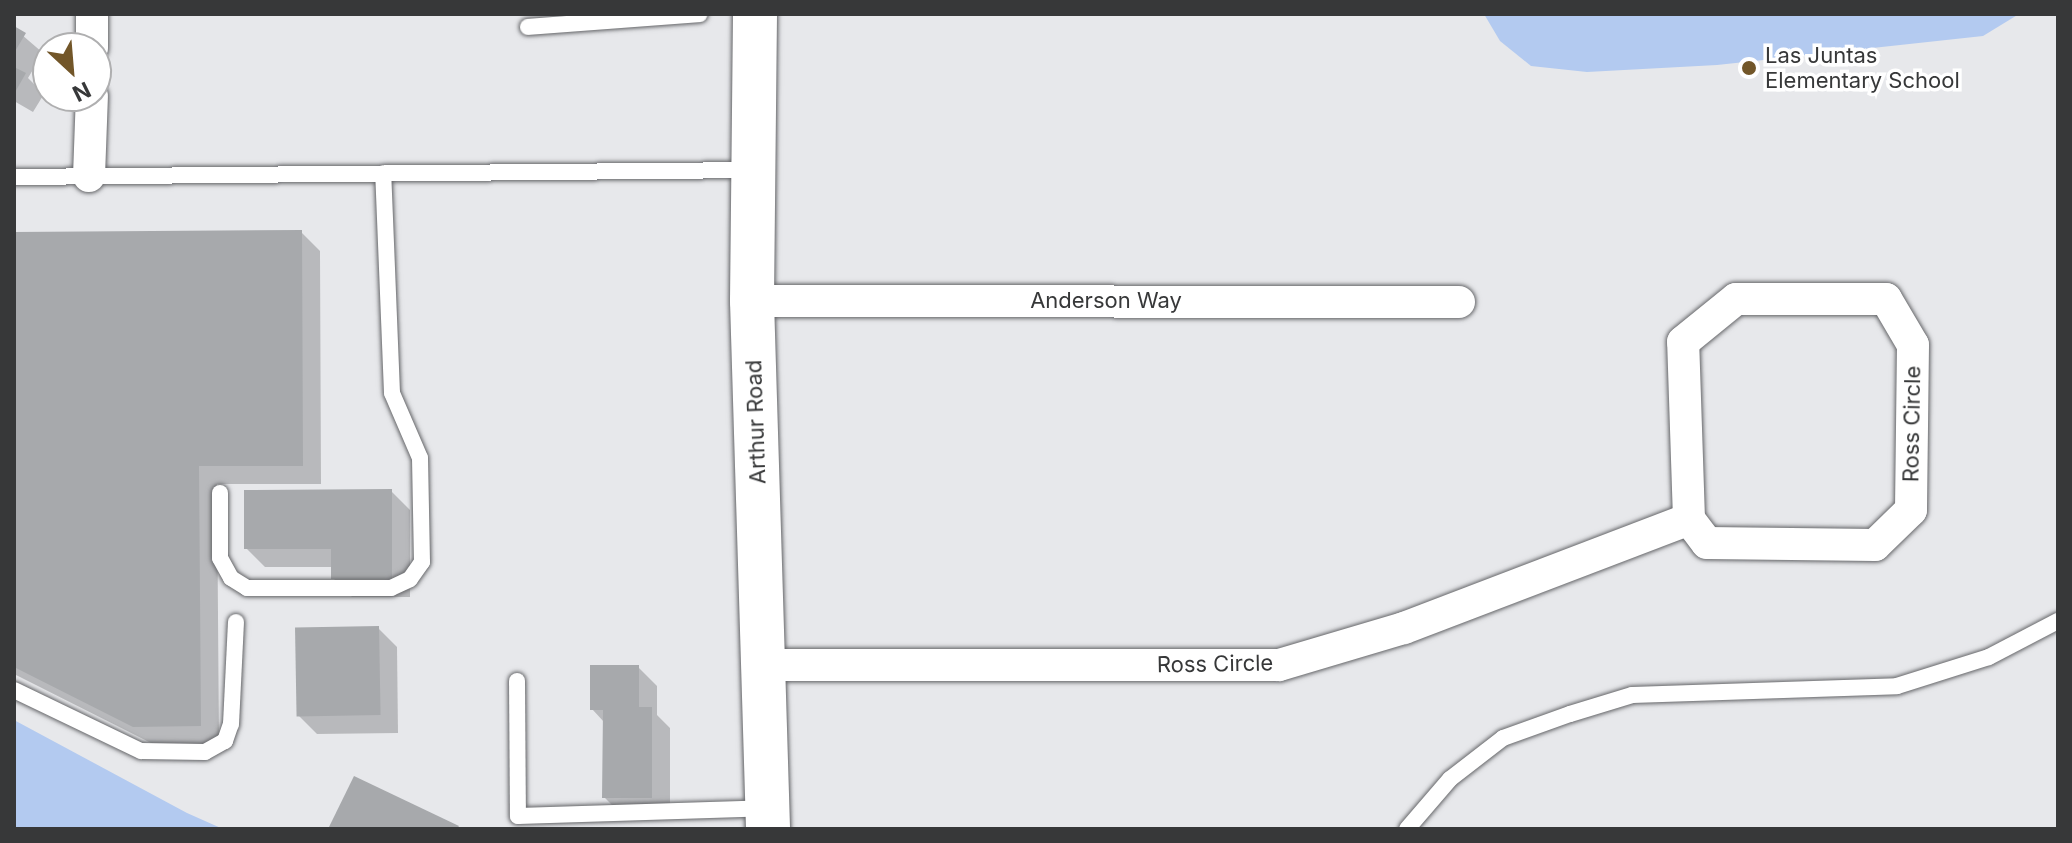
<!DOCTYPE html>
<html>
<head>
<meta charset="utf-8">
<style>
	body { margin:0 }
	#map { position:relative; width:2072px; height:843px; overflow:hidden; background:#e7e8eb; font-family:Inter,sans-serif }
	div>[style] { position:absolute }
	.green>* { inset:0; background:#b3caf0 }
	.shadow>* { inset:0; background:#0003 }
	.building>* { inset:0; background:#a7a9ac; transform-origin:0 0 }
	.roads { filter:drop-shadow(0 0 2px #656669) drop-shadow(0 0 2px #656669) }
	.service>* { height:16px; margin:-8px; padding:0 8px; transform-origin:8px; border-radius:8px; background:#fff }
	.minor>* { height:32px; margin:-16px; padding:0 16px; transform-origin:16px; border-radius:16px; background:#fff }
	.secondary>* { height:44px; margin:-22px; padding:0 22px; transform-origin:22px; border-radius:22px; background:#fff }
	.dots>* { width:22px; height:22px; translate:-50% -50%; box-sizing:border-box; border:4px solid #fff; border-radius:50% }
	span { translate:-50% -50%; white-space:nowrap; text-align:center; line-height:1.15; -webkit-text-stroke:7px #fff; paint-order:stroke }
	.poi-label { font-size:22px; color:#373839 }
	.left { translate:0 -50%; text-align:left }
	.street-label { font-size:22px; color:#373839 }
	.frame { position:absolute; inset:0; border:16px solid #373839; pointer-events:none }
	.north { position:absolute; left:32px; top:32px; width:80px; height:80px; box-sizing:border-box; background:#fff; border:2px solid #afafb0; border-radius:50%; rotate:154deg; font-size:22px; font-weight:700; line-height:32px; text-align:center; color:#373839 }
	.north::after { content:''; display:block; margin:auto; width:28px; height:36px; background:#725629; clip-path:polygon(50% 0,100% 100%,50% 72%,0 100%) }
</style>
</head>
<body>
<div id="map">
	<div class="green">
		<div style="clip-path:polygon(1484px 14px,2019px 14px,1983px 36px,1717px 65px,1587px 72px,1531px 66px,1500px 41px)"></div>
		<div style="clip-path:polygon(14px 720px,187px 813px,223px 829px,14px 829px)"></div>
	</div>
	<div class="shadow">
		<div style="clip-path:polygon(14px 28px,43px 53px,28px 78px,44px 94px,33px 112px,14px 101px)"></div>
		<div style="clip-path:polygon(301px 232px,320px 251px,321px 484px,217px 484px,219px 744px,153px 744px,14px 674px,14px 235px)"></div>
		<div style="clip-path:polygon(391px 491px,410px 510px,410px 597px,352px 597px,333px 578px,333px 567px,265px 567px,246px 548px)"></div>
		<div style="clip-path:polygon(378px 628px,397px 647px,398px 733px,317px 734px,298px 715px)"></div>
		<div style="clip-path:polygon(638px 667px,657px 686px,657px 715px,670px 728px,670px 816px,623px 816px,604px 797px,604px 722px,592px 709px)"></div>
	</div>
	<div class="building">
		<div style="clip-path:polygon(14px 26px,26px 33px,14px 53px)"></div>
		<div style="clip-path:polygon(14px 67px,26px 73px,14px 94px)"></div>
		<div style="clip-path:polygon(302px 230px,303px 466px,199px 466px,201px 726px,133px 727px,14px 667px,14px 232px)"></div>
		<div style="clip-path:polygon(392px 489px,392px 579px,331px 579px,331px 549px,244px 549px,244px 490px)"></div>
		<div style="left:379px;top:626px;width:89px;height:84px;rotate:89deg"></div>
		<div style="clip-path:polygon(590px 665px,639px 665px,639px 707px,652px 707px,652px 798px,602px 798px,603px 710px,590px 710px)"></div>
		<div style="clip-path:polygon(354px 776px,459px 826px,457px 829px,328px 829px)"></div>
	</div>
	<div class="roads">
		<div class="service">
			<div style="left:528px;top:27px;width:172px;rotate:-4.3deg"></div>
			<div style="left:14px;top:177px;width:738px;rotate:-0.54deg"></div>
			<div style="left:220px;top:493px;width:65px;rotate:90deg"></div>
			<div style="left:220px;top:558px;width:23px;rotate:61deg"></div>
			<div style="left:231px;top:578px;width:19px;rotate:32deg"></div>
			<div style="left:247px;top:588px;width:144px"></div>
			<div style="left:391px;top:588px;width:21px;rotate:-25deg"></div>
			<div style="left:410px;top:579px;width:21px;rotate:-55deg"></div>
			<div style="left:422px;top:562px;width:104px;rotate:-91.1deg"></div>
			<div style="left:420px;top:458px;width:71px;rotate:-113.3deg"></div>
			<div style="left:392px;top:393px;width:220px;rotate:-92.3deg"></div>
			<div style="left:517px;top:681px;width:135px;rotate:89.6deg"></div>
			<div style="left:518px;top:816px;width:248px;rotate:-1.8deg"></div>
			<div style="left:14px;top:690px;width:141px;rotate:25.7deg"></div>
			<div style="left:141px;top:751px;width:64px;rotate:0.9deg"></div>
			<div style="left:205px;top:752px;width:23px;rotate:-29deg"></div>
			<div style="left:225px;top:741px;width:18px;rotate:-71deg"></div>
			<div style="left:231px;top:724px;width:102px;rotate:-87.2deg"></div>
			<div style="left:1407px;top:829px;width:66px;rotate:-49.3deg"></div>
			<div style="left:1450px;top:779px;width:67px;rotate:-37.7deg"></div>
			<div style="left:1503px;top:738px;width:71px;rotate:-19.7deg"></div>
			<div style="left:1570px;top:714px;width:65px;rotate:-17deg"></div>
			<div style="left:1632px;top:695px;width:265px;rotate:-1.9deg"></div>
			<div style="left:1897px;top:686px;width:96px;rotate:-17.5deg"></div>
			<div style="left:1989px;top:657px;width:78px;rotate:-27.6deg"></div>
		</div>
		<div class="minor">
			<div style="left:92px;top:14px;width:34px;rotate:90deg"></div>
			<div style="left:89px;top:176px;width:80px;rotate:-87.9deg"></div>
			<div style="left:1736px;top:299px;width:150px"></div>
			<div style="left:1886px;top:299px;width:53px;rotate:59.6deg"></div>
			<div style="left:1913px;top:345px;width:165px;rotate:90.7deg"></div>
			<div style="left:1911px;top:510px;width:50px;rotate:135.8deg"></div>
			<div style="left:1875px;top:545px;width:168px;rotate:-179.3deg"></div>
			<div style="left:1707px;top:543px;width:30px;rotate:-127deg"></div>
			<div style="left:1689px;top:519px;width:177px;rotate:-91.9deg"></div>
			<div style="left:1683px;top:342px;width:68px;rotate:-39.1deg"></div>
			<div style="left:752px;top:301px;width:707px;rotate:0.08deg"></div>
			<div style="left:763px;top:665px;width:516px"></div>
			<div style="left:1279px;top:665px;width:130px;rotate:-16.5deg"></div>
			<div style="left:1404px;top:628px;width:305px;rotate:-20.9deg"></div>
		</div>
		<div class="secondary">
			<div style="left:755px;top:14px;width:287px;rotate:90.6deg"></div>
			<div style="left:752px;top:301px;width:528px;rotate:88.26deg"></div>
		</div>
	</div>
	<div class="dots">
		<div style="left:1749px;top:68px;background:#725629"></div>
	</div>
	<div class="poi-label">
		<span class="left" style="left:1765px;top:68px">Las Juntas<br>Elementary School</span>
	</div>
	<div class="street-label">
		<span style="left:1106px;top:301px">Anderson Way</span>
		<span style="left:756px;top:422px;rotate:-92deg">Arthur Road</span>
		<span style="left:1912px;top:424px;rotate:-89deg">Ross Circle</span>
		<span style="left:1215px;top:664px;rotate:-1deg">Ross Circle</span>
	</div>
	<div class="frame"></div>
	<div class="north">N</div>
</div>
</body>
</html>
